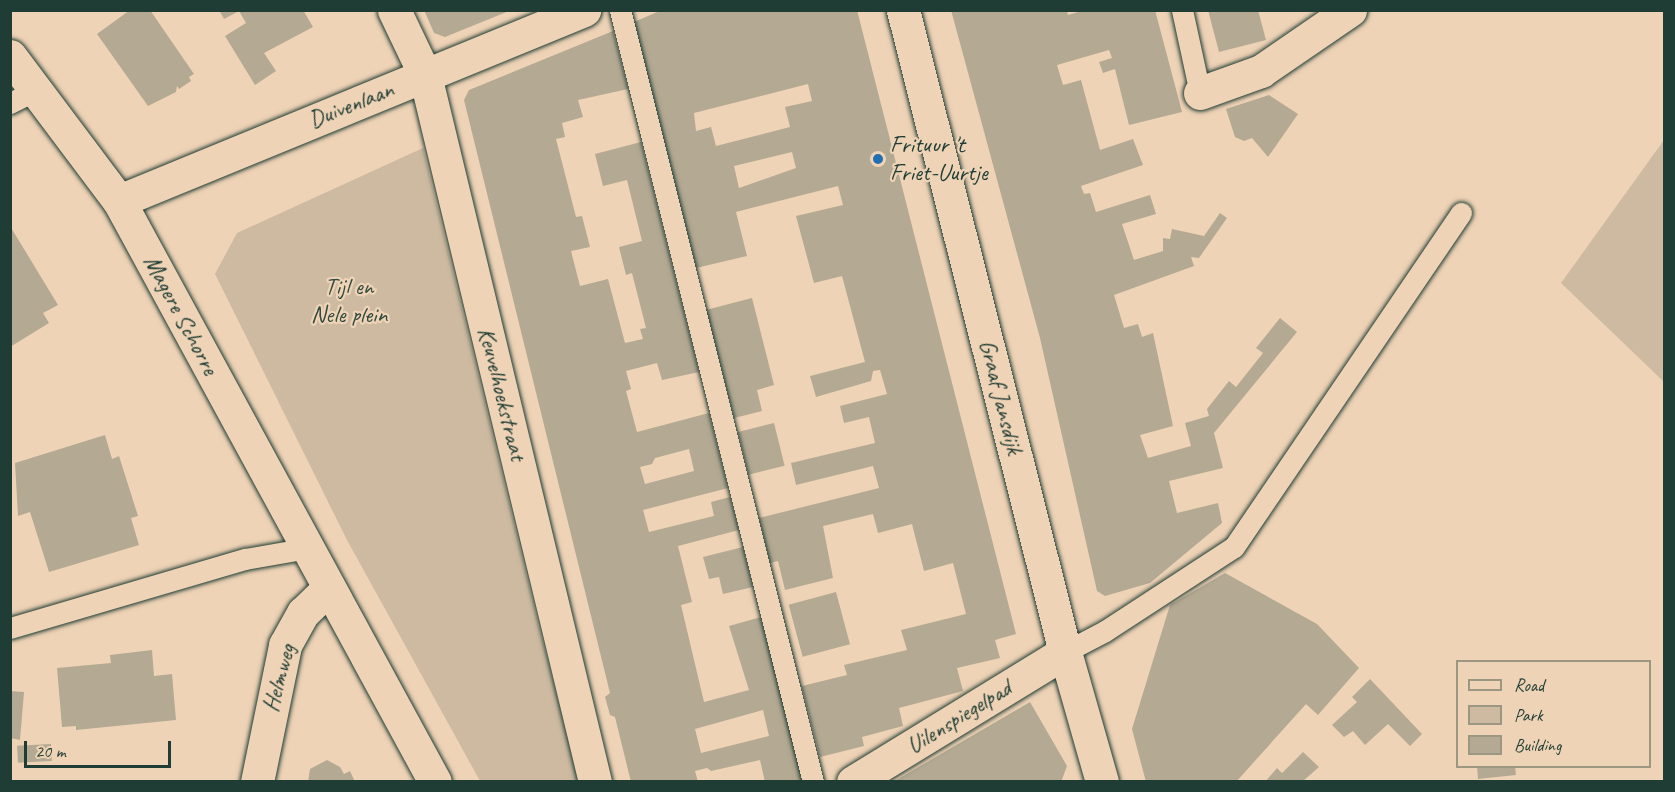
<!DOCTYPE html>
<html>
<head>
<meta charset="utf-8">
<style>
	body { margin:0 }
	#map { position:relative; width:1675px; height:792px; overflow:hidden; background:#efd3b6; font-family:Caveat,sans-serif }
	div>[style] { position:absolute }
	.green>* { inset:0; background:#cdbaa1 }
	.building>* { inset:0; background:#b4a992; transform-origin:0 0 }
	.roads { filter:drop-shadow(0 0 2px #1f3d34) drop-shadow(0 0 2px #1f3d34) }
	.lane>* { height:21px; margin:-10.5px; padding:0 10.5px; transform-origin:10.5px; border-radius:10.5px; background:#efd3b6 }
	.street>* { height:33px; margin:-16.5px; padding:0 16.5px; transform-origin:16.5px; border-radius:16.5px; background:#efd3b6 }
	.dots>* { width:16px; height:16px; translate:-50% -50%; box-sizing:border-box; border:3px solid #efd3b6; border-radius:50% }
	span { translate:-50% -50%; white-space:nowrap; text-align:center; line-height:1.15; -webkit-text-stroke:4.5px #efd3b6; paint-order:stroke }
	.street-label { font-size:24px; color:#1f3d34 }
	.poi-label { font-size:24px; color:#1f3d34 }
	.left { translate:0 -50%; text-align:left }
	.park-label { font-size:24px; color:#304a3f }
	.frame { position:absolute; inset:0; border:12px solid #1f3d34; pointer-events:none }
	.legend { position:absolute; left:1456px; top:660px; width:195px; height:108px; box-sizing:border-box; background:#efd3b6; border:2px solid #9c9782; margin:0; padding:8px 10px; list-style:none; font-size:18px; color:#1f3d34 }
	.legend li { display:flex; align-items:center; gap:12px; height:30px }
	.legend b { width:30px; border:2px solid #9c9782 }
	.scale { position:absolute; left:24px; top:741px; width:147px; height:27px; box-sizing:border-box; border:3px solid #1f3d34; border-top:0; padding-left:8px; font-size:18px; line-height:21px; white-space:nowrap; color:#1f3d34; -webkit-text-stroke:4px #efd3b6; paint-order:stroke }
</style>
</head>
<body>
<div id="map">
	<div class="green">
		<div style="clip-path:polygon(1664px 140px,1664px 382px,1561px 283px)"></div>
		<div style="clip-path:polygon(423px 148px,539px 627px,579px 781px,480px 781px,347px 540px,215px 274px,237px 233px)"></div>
	</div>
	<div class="building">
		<div style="clip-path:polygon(130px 10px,150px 10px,194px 74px,189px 77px,191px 81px,179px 89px,177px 86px,176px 92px,148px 106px,97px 34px)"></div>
		<div style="clip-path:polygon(219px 10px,303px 10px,313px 27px,264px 53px,276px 71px,255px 85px,225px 36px,246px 23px,239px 11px,224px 19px)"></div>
		<div style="clip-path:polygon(424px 10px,509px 10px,509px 11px,445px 37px,434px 33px)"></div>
		<div style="clip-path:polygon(evenodd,662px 10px,857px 10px,1016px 634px,995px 640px,1000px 658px,957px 668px,963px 691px,899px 708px,903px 726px,862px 737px,864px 746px,820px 757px,802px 686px,847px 675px,844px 665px,907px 650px,901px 630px,966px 614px,953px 563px,924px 571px,912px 524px,878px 533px,873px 514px,823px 526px,833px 578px,785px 590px,778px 561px,770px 563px,759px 518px,879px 488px,873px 466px,796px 485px,791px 463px,875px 443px,869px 417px,844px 423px,840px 406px,887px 394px,880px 370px,873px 371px,871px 381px,816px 397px,810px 376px,865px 362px,842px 276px,814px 283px,796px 216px,843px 205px,838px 186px,736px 212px,747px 256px,696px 268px,634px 22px,662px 10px,808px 84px,812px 101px,785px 107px,790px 127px,716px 146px,711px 127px,696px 131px,694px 113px,808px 84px,662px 10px,792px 152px,796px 168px,739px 188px,734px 166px,792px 152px)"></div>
		<div style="clip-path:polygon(951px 10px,1067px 11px,1068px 15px,1085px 10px,1155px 10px,1182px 112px,1129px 125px,1115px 69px,1103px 73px,1099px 62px,1112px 58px,1109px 50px,1057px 65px,1063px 85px,1081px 80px,1100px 150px,1133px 139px,1143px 165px,1081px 186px,1084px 194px,1090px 193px,1096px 212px,1150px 195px,1156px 214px,1122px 224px,1134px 260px,1163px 251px,1163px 238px,1170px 239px,1172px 229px,1204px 236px,1220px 213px,1227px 218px,1199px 258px,1191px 257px,1194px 266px,1114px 295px,1124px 328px,1138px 324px,1142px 337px,1153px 333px,1173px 426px,1140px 435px,1148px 458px,1191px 446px,1185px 423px,1209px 416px,1207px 409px,1229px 381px,1236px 387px,1263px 353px,1256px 348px,1280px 318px,1297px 332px,1214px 433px,1223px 468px,1169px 481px,1177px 513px,1218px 503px,1222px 523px,1150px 583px,1105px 596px,1097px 591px,1040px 338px)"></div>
		<div style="clip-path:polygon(1208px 10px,1258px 10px,1266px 40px,1219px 52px)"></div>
		<div style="clip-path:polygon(evenodd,613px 31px,628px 89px,578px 100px,583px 117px,562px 123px,565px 137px,556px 139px,576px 217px,582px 216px,590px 247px,571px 251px,580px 286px,608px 279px,625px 343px,643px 339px,640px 329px,646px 328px,632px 273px,626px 275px,619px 247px,642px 241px,627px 180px,603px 186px,595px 154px,641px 142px,699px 372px,662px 380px,657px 363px,626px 371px,631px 389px,626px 391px,637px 432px,709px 413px,728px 488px,643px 510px,649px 532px,714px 516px,711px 502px,730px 497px,739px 530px,678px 546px,692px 602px,681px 605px,704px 702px,749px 690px,729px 626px,761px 617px,803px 782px,765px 782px,760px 760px,711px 771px,707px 768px,695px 771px,698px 782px,631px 782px,615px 717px,610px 715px,605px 697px,610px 693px,464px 100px,469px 90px,613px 31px,689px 449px,694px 471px,645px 484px,640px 467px,652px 464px,655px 458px,689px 449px,613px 31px,763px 710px,769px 736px,701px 753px,695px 729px,763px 710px)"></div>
		<div style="clip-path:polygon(1269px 95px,1298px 114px,1268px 157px,1252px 138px,1244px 141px,1235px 137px,1226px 109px)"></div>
		<div style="clip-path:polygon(10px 226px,58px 305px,43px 313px,49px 323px,10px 347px)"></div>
		<div style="clip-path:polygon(752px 298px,774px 385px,757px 390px,762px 411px,734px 418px,706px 310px)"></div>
		<div style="left:774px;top:423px;width:44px;height:37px;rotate:76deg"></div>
		<div style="clip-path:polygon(105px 435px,112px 459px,119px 456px,138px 516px,131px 518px,139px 545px,49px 572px,30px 512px,18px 516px,15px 463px)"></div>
		<div style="clip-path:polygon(743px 547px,753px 587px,723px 594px,719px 577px,709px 579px,703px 557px)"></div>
		<div style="clip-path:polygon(1225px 573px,1317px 624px,1359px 668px,1318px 715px,1306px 704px,1236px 782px,1146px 782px,1132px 729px,1170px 605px)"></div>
		<div style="left:836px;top:592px;width:54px;height:49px;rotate:75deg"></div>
		<div style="clip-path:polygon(152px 650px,154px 676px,172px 674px,176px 720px,76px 730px,76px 726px,62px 727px,57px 668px,111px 663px,110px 655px)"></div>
		<div style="clip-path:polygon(1370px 679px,1422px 734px,1410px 746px,1388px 724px,1365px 745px,1353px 731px,1344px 737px,1332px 725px,1357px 702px,1352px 697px)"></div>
		<div style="clip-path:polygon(10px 691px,24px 692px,20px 740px,10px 738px)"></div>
		<div style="clip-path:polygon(1030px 702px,1067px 766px,1061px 782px,893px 782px)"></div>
		<div style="left:51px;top:744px;width:17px;height:34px;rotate:87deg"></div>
		<div style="clip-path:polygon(1303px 752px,1319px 767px,1302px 782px,1265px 782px,1277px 768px,1282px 773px)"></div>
		<div style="clip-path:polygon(327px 760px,340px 767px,344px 774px,350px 771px,355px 782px,308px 782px,310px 769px)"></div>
		<div style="clip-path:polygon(1477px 766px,1515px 766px,1516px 775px,1478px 779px)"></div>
	</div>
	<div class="roads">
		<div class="lane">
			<div style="left:620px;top:10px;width:796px;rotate:75.96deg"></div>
			<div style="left:1182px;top:10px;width:85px;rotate:77.8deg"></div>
			<div style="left:10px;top:103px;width:28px;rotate:-27deg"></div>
			<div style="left:10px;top:628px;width:245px;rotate:-16.4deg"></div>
			<div style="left:245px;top:559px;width:64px;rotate:-9.9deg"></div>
			<div style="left:1065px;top:652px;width:45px;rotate:-27.7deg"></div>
			<div style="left:1105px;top:631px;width:154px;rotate:-33.1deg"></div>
			<div style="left:1234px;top:547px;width:404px;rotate:-55.8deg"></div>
		</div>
		<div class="street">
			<div style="left:394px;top:10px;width:72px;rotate:64.5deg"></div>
			<div style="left:425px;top:75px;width:727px;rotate:76.48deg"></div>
			<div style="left:903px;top:10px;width:662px;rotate:75.84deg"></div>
			<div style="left:1065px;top:652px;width:135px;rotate:74.1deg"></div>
			<div style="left:10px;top:56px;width:181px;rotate:53.1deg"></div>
			<div style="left:119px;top:201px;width:661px;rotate:61.46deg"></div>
			<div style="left:1200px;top:93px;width:65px;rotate:-19.8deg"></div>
			<div style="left:1261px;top:71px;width:108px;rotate:-34.4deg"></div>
			<div style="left:119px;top:201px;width:503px;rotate:-22.33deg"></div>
			<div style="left:257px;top:782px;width:140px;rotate:-78.4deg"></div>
			<div style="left:285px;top:645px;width:37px;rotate:-61deg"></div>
			<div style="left:303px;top:613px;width:36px;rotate:-44deg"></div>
			<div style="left:853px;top:782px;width:249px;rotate:-31.5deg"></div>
		</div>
	</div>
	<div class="dots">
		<div style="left:878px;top:159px;background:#1f6fb2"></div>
	</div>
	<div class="street-label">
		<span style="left:351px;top:105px;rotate:-22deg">Duivenlaan</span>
		<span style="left:181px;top:315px;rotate:62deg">Magere Schorre</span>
		<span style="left:502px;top:394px;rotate:76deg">Keuvelhoekstraat</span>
		<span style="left:1001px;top:397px;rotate:76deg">Graaf Jansdijk</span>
		<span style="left:279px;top:678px;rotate:-75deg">Helmweg</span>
		<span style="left:959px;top:717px;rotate:-32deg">Uilenspiegelpad</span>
	</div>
	<div class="poi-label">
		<span class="left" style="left:890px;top:159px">Frituur 't<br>Friet-Uurtje</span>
	</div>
	<div class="park-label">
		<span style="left:349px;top:301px">Tijl en<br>Nele plein</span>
	</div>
	<div class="frame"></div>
	<ul class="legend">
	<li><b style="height:8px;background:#efd3b6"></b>Road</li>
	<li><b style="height:16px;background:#cdbaa1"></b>Park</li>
	<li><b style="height:16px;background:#b4a992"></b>Building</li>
	</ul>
	<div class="scale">20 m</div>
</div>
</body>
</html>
